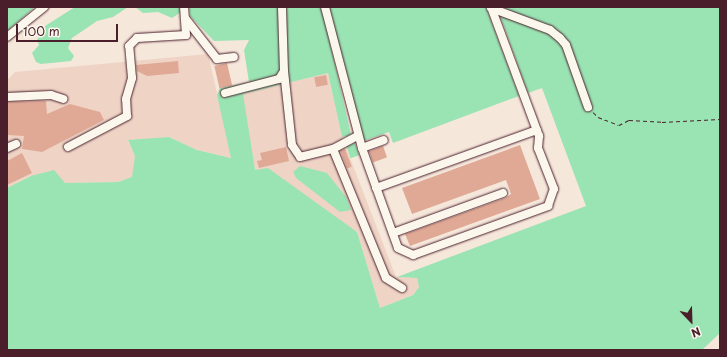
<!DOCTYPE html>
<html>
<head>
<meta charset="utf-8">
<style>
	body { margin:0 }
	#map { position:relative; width:727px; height:357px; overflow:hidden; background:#f6e7db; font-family:"Playpen Sans",sans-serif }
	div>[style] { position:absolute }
	.built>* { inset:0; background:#efd4c6 }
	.green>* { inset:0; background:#9ae3b3; transform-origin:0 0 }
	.building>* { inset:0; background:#e0a996; transform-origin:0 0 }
	.path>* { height:1px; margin-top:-0.5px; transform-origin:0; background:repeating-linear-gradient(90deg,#4a1f2b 0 4px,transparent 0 7px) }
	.roads { filter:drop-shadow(0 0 1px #4a1f2b) drop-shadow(0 0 1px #4a1f2b) }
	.minor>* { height:8px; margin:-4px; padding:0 4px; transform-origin:4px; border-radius:4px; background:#fbf7ec }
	span { translate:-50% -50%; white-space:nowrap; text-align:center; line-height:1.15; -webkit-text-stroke:3.5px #fbf7ec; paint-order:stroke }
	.frame { position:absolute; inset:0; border:8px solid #4a1f2b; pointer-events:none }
	.north { position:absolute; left:671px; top:301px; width:40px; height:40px; -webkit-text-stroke:3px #fbf7ec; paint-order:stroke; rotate:157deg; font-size:11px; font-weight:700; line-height:16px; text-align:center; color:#4a1f2b }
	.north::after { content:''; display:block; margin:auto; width:14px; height:18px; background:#4a1f2b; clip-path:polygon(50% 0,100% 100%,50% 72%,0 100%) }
	.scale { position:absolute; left:16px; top:24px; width:102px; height:18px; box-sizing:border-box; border:2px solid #4a1f2b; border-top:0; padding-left:5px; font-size:12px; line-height:14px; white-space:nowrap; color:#4a1f2b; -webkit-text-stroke:3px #fbf7ec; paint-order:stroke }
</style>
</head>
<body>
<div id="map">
	<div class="built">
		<div style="clip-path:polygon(208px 54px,232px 158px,197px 150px,169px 137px,128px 141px,135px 156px,133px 177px,118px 182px,65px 183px,31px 176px,7px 188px,7px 80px,15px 72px)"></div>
		<div style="clip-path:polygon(328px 73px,342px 137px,396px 277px,417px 278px,419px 287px,413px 295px,380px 308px,357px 232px,255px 170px,242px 94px)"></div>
	</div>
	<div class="green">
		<div style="clip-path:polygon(7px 7px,35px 7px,7px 31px)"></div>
		<div style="clip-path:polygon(75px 7px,128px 7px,113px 17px,97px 21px,72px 38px,68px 48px,74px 56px,71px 61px,41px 64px,36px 62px,32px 53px,39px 45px,37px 40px,45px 26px)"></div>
		<div style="clip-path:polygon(135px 7px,180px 7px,181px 12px,172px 18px,158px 12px,143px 13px)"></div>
		<div style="clip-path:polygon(189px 7px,322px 7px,351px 135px,342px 137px,328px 73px,243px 94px,254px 163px,255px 170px,268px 168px,357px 232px,380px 308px,413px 295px,419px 287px,417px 278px,397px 277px,586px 206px,542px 88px,528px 93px,497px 7px,720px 7px,720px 333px,702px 350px,7px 350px,7px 188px,31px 176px,54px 170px,65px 183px,118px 182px,132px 177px,135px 156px,128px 140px,169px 137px,197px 150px,231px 158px,217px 95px,220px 88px,249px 82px,244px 50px,249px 40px,214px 41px,190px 16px)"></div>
		<div style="clip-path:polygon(328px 7px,486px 7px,519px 96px,393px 143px,389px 132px,363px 141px)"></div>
		<div style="left:355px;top:143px;width:13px;height:9px;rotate:72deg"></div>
		<div style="clip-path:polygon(300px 166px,327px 173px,346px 197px,351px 210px,340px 212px,296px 178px,293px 172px)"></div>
	</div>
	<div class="building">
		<div style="clip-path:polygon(178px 61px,179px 73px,147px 76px,137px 71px,136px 65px)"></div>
		<div style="left:227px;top:63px;width:23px;height:13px;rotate:77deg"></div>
		<div style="left:326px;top:75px;width:10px;height:12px;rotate:79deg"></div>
		<div style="clip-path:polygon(46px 101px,47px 114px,70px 104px,100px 112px,104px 120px,42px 152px,22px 149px,24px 136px,7px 135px,7px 102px)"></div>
		<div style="clip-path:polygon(520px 145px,540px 199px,410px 246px,405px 234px,505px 198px,511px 194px,506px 180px,412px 214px,402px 188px)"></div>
		<div style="left:383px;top:146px;width:12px;height:15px;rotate:70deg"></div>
		<div style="clip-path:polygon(286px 147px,289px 161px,259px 168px,257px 161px,262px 160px,260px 153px)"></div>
		<div style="left:345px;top:149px;width:19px;height:5px;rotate:69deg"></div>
		<div style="clip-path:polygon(22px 153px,32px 173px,7px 185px,7px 161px)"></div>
	</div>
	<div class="path">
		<div style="left:593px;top:112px;width:7px;rotate:45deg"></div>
		<div style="left:598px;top:117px;width:22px;rotate:21deg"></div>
		<div style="left:619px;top:125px;width:11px;rotate:-27deg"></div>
		<div style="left:629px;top:120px;width:33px;rotate:3deg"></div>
		<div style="left:662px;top:122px;width:58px;rotate:-3deg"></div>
	</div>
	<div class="roads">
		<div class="minor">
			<div style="left:325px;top:7px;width:146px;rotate:75.3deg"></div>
			<div style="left:362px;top:148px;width:23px;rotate:-20deg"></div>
			<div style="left:491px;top:8px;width:63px;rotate:20.4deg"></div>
			<div style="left:550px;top:30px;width:13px;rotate:39deg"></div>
			<div style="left:560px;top:38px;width:9px;rotate:49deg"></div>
			<div style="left:566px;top:45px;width:66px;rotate:70.5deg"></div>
			<div style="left:185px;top:18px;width:52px;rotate:52deg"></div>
			<div style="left:217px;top:59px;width:17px;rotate:-7deg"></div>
			<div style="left:7px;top:37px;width:48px;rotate:-39deg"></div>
			<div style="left:284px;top:71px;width:74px;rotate:83.8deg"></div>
			<div style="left:292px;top:145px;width:14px;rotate:56deg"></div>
			<div style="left:300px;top:157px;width:34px;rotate:-14deg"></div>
			<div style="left:333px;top:149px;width:27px;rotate:-28deg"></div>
			<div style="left:225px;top:93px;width:56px;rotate:-14.5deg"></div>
			<div style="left:279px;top:79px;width:9px;rotate:-58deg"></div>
			<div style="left:284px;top:71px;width:64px;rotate:-91.8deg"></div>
			<div style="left:7px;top:97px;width:44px;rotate:-2.6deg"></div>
			<div style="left:51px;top:95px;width:13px;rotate:18deg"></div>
			<div style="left:68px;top:147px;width:67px;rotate:-27.7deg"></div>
			<div style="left:127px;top:116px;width:17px;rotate:-93deg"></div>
			<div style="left:126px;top:99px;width:22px;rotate:-74deg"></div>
			<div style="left:132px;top:78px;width:32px;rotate:-95deg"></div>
			<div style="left:129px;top:46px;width:11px;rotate:-45deg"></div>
			<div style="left:137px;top:38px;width:49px;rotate:-3.5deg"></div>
			<div style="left:186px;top:35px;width:28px;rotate:-94deg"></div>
			<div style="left:7px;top:148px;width:10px;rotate:-24deg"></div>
			<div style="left:362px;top:148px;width:106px;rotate:70.2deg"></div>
			<div style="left:398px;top:248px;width:17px;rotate:25deg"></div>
			<div style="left:413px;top:255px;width:144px;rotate:-19.9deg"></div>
			<div style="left:548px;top:206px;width:18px;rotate:-71deg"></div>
			<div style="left:554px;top:189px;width:44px;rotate:-111.3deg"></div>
			<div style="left:538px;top:148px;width:12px;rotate:-85deg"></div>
			<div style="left:539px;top:136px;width:138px;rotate:-110.4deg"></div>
			<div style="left:333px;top:149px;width:139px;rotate:67.7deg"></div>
			<div style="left:386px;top:278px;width:19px;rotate:32deg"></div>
			<div style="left:376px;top:188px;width:171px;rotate:-19.8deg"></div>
			<div style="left:393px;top:233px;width:117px;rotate:-20deg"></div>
		</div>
	</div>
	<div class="frame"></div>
	<div class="north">N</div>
	<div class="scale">100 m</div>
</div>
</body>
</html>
